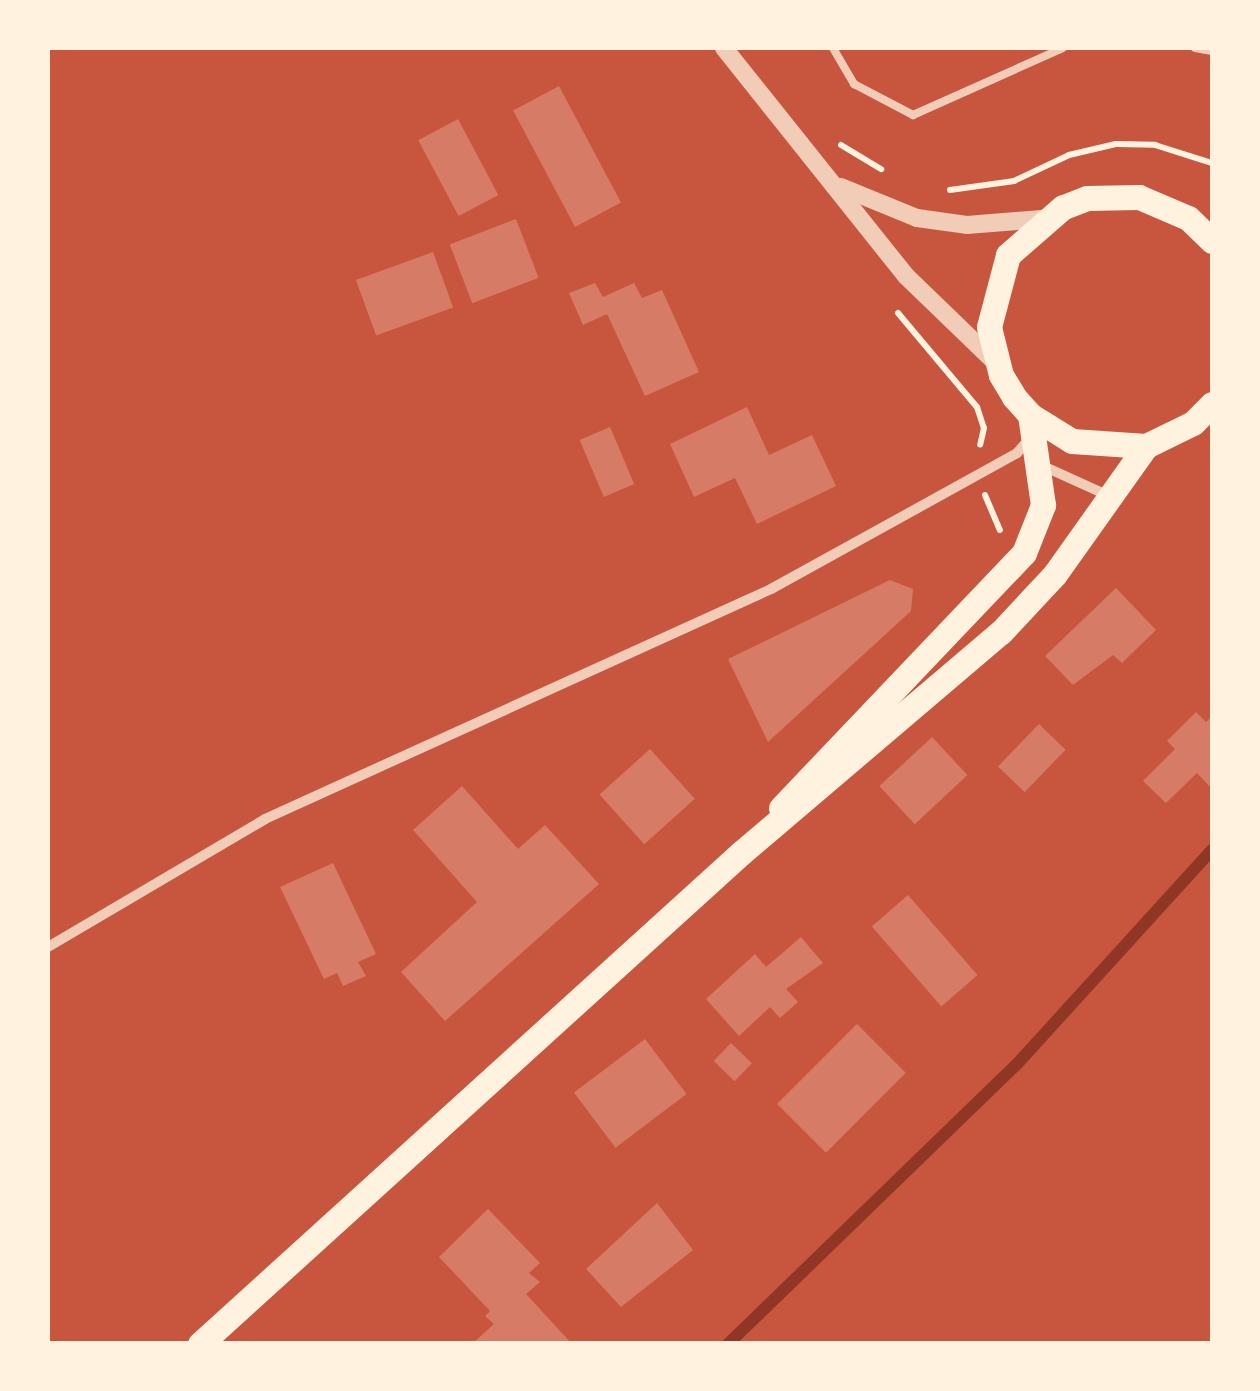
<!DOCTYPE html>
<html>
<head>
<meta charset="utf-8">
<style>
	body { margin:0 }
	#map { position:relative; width:1260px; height:1391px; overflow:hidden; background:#c8553d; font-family:Raleway,sans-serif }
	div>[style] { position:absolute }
	.stream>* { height:12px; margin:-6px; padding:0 6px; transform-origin:6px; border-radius:6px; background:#8f3625 }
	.building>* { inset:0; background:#d67c66; transform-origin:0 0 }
	.path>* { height:6px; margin:-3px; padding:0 3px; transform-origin:3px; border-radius:3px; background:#fff3e0 }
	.service>* { height:8px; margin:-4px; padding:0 4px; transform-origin:4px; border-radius:4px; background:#f1ccb7 }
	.minor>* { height:10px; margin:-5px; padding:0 5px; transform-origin:5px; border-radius:5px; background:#f1ccb7 }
	.tertiary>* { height:18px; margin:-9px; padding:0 9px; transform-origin:9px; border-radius:9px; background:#f1ccb7 }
	.primary>* { height:25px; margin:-12.5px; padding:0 12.5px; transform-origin:12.5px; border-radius:12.5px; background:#fff3e0 }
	span { translate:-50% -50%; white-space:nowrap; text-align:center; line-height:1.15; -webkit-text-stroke:10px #fff3e0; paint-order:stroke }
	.frame { position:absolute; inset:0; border:50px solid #fff3e0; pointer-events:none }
</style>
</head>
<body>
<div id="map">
	<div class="stream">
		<div style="left:728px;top:1344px;width:404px;rotate:-44.1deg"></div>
		<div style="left:1018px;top:1063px;width:288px;rotate:-47.7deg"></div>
	</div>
	<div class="building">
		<div style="left:559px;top:86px;width:132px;height:52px;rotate:62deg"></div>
		<div style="left:458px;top:119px;width:86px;height:45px;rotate:62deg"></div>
		<div style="left:516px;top:219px;width:63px;height:71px;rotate:69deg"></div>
		<div style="left:433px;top:252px;width:59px;height:82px;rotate:70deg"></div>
		<div style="clip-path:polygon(595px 283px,603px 297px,634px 283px,642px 298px,662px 290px,699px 372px,645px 396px,607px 314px,583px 325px,569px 293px)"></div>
		<div style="clip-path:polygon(747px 407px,769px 455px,812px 435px,836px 486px,757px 524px,735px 478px,694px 497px,670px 444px)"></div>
		<div style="left:610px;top:427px;width:62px;height:33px;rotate:67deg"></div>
		<div style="clip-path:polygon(890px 580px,913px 589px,911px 611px,768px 742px,728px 659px)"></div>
		<div style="clip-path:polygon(1116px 588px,1156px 630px,1122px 663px,1113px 655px,1073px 685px,1045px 656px)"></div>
		<div style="clip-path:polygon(1196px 712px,1206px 722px,1212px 716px,1212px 789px,1197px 773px,1166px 803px,1143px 781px,1175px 749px,1167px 741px)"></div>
		<div style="left:1039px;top:724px;width:37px;height:59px;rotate:44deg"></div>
		<div style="left:932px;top:737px;width:52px;height:72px;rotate:47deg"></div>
		<div style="left:650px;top:749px;width:67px;height:68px;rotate:48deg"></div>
		<div style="clip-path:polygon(462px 786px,518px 849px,545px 825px,599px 884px,445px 1021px,401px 972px,477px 902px,413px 830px)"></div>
		<div style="clip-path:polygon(333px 863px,376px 954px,358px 962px,366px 976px,343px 986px,337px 973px,324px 979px,280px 887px)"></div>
		<div style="left:908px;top:895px;width:106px;height:48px;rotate:49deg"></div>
		<div style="clip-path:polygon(801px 937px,823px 963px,786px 989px,798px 1002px,780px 1018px,770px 1007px,739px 1036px,706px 999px,755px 954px,766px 967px)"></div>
		<div style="left:857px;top:1024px;width:69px;height:113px;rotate:45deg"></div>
		<div style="left:645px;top:1039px;width:69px;height:89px;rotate:53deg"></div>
		<div style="left:731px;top:1043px;width:29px;height:25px;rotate:44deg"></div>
		<div style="clip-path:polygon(657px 1203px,693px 1250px,621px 1307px,586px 1269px)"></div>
		<div style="clip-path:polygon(488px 1209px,540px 1263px,529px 1273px,540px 1282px,526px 1294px,572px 1344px,472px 1344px,494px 1324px,485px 1316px,490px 1311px,439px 1257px)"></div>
	</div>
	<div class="path">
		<div style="left:841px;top:145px;width:47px;rotate:31deg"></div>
		<div style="left:950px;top:190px;width:65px;rotate:-8deg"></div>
		<div style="left:1014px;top:181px;width:61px;rotate:-25.3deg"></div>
		<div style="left:1069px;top:155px;width:48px;rotate:-13.2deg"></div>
		<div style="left:1116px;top:144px;width:39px;rotate:1deg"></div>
		<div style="left:1155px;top:145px;width:60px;rotate:17.5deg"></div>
		<div style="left:898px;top:313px;width:123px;rotate:50deg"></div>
		<div style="left:977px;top:407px;width:22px;rotate:72deg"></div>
		<div style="left:984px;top:428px;width:17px;rotate:103deg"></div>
		<div style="left:985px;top:495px;width:38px;rotate:67deg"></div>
	</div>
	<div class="service">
		<div style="left:833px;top:48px;width:42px;rotate:59.7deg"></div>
		<div style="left:854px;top:84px;width:67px;rotate:27.7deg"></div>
		<div style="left:913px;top:115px;width:164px;rotate:-24.1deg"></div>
		<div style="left:1195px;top:48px;width:17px;rotate:10deg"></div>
	</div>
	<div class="minor">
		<div style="left:1043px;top:466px;width:72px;rotate:24.4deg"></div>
		<div style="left:48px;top:947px;width:252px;rotate:-30.5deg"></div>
		<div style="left:265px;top:819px;width:556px;rotate:-24.44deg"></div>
		<div style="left:771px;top:589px;width:281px;rotate:-28.9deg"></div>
		<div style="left:1017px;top:453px;width:20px;rotate:-49deg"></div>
	</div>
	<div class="tertiary">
		<div style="left:724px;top:48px;width:292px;rotate:51.4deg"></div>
		<div style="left:906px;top:276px;width:122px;rotate:44deg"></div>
		<div style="left:841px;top:187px;width:82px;rotate:22.2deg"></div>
		<div style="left:917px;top:218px;width:50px;rotate:8deg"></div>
		<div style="left:967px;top:225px;width:75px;rotate:-4.6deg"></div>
	</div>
	<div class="primary">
		<div style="left:1212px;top:241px;width:33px;rotate:-136deg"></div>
		<div style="left:1188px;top:218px;width:53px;rotate:-156.8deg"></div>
		<div style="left:1139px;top:197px;width:52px;rotate:178.9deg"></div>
		<div style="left:1087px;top:198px;width:26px;rotate:159deg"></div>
		<div style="left:1063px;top:207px;width:73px;rotate:138.9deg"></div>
		<div style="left:1008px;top:255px;width:74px;rotate:104.8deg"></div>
		<div style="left:989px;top:327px;width:49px;rotate:76deg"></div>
		<div style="left:1001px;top:375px;width:26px;rotate:59deg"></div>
		<div style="left:1014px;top:397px;width:24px;rotate:48deg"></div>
		<div style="left:1030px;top:415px;width:49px;rotate:31.8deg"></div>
		<div style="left:1072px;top:441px;width:74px;rotate:3.9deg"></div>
		<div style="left:1146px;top:446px;width:52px;rotate:-26.1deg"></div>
		<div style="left:1193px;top:423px;width:27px;rotate:-45deg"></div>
		<div style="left:781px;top:808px;width:352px;rotate:-46.4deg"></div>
		<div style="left:1024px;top:553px;width:52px;rotate:-68.4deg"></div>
		<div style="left:1043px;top:505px;width:91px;rotate:-98.2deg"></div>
		<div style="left:200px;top:1344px;width:731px;rotate:-42.23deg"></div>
		<div style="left:741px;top:853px;width:341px;rotate:-40.4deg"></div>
		<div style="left:1001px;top:632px;width:79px;rotate:-47deg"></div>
		<div style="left:1055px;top:574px;width:157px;rotate:-54.6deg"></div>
	</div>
	<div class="frame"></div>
</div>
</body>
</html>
